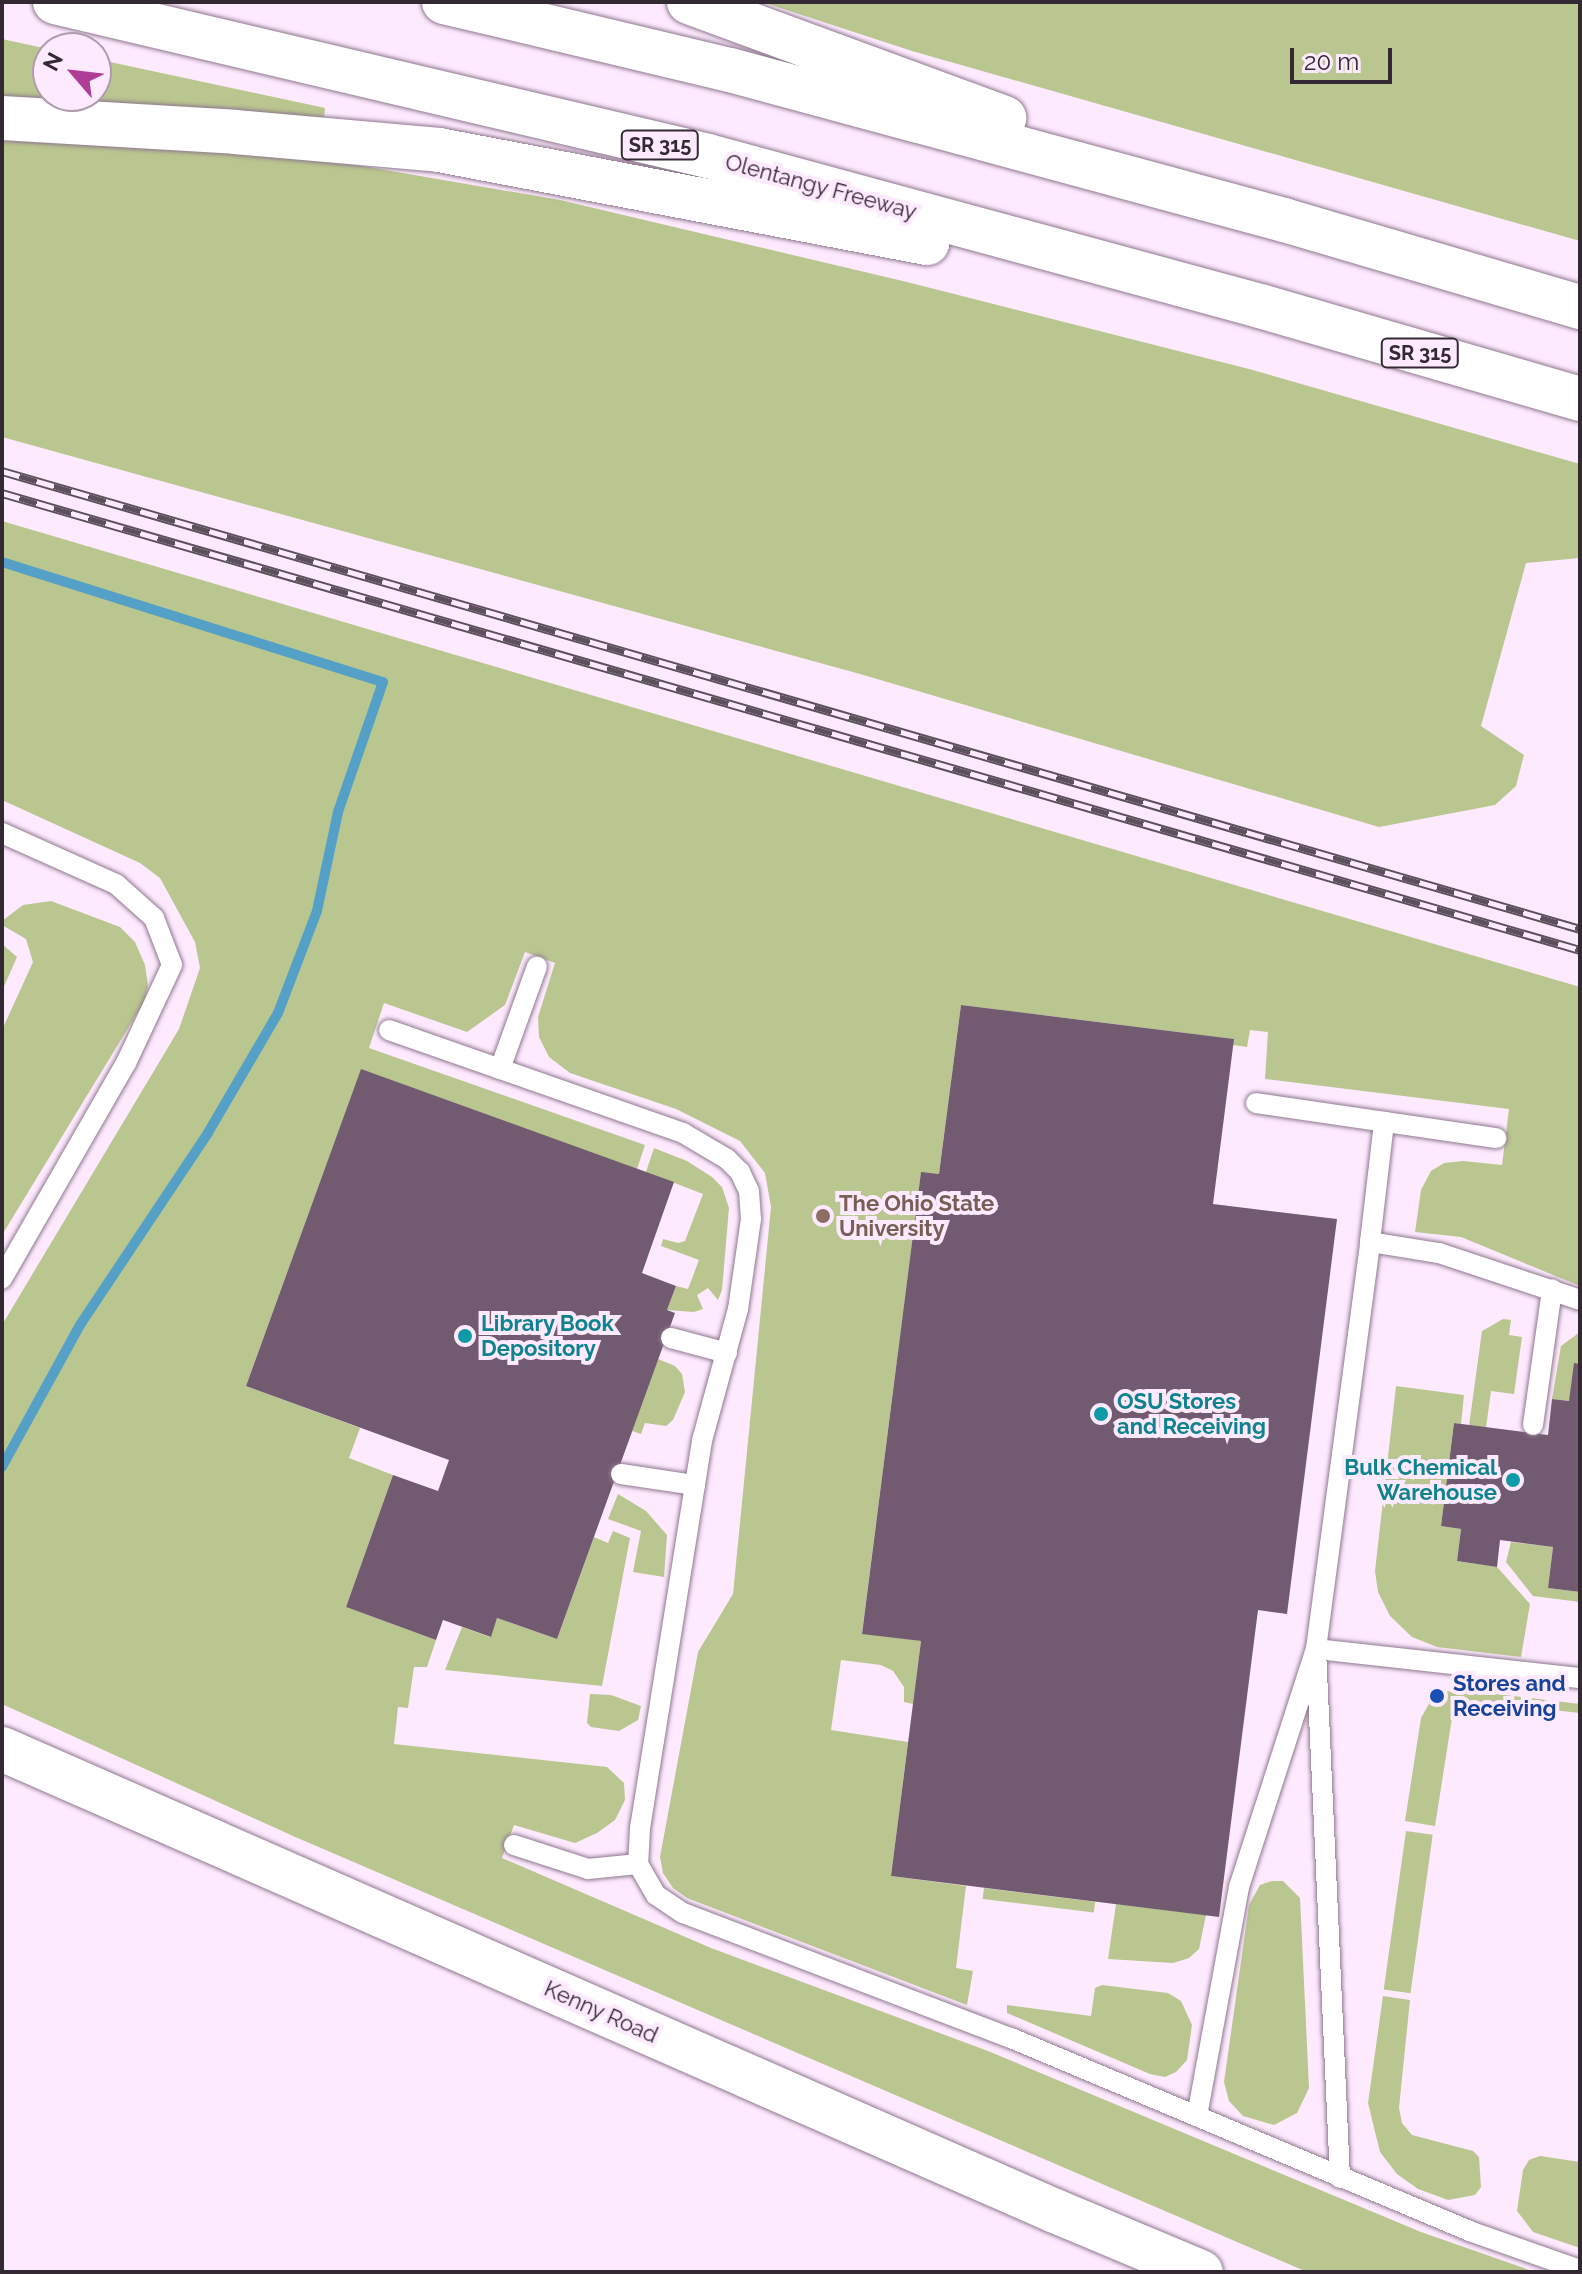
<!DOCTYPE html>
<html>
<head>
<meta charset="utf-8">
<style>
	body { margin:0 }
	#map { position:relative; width:1582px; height:2274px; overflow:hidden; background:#feeafe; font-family:Raleway,sans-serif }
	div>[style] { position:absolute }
	.green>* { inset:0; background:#bac68f; transform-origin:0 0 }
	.stream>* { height:10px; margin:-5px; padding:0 5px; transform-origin:5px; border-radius:5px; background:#54a0c6 }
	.building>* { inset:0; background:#725b70 }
	.roads { filter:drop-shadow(0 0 2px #8e788f) drop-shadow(0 0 2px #8e788f) }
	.lane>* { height:20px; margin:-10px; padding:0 10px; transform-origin:10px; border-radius:10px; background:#fff }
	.secondary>* { height:44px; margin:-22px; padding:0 22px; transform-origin:22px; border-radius:22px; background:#fff }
	.highway>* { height:44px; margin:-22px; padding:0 22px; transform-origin:22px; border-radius:22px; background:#fff }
	.rail>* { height:9px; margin-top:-4.5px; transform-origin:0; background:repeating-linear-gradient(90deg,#feeafe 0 18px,#5c505c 0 36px); box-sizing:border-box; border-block:2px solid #5c505c }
	.dots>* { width:22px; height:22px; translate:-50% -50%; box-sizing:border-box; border:4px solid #feeafe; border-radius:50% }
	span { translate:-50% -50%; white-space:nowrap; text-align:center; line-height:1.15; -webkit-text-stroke:8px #feeafe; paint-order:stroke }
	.shield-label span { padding:2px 6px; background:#feeafe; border:2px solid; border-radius:6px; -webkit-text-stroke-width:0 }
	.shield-label { font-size:20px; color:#332933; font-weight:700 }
	.street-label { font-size:22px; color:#332933 }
	.education-label { font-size:22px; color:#785e54; font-weight:700 }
	.left { translate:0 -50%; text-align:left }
	.culture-label { font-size:22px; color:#0d838f; font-weight:700 }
	.right { translate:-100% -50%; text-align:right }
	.transit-label { font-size:22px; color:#164399; font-weight:700 }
	.frame { position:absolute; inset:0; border:4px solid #332933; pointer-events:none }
	.north { position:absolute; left:32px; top:32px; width:80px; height:80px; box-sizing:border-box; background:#feeafe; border:2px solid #ad9dad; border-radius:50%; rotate:298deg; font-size:22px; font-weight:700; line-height:32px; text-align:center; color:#332933 }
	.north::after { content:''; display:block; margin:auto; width:28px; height:36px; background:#af3d97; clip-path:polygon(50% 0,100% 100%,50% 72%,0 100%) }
	.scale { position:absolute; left:1290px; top:48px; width:102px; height:36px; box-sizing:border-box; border:4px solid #332933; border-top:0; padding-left:10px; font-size:24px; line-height:28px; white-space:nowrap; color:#332933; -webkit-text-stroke:6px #feeafe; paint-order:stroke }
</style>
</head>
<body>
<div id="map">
	<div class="green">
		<div style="clip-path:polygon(762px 2px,1580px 2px,1580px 241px,912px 51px)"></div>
		<div style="clip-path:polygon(2px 39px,48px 49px,48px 96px,96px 96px,96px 59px,325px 108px,324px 118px,2px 96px)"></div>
		<div style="clip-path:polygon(2px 139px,222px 150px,356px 165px,560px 200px,907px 282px,1249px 369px,1580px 464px,1580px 558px,1526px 563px,1481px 726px,1524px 755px,1516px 786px,1495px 805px,1379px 827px,860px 674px,2px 437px)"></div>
		<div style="clip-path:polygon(2px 521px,1580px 987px,1580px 1286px,1461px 1237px,1415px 1232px,1421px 1190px,1431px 1171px,1444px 1163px,1463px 1161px,1502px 1165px,1509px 1109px,1265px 1079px,1268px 1032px,1250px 1030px,1247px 1047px,1233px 1045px,1233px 1039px,961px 1005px,939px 1174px,921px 1173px,862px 1633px,921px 1641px,913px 1704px,904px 1702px,904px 1687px,893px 1671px,881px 1665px,841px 1660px,831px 1730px,908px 1742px,891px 1876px,966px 1886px,956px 1968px,973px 1971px,967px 2005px,687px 1898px,673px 1888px,663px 1873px,660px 1857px,698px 1652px,733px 1594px,771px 1207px,765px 1173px,740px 1141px,676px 1109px,570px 1073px,549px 1057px,539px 1037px,538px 1017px,555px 963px,525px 952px,505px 1005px,467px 1032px,384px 1003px,369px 1048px,645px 1145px,637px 1169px,361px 1070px,246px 1386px,360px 1428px,349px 1458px,393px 1475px,346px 1607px,436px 1640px,427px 1667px,414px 1667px,408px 1708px,398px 1707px,394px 1744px,607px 1767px,624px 1783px,625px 1800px,615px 1820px,597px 1833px,575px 1843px,514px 1825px,502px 1858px,711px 1948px,988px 2051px,1421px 2232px,1535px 2272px,1307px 2272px,293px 1836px,2px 1704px,2px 1325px,179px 1029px,200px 968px,195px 942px,160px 878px,140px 863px,2px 800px)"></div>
		<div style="clip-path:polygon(51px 901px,120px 927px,135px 942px,145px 965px,148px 986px,144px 1002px,2px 1235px,2px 1030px,33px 962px,26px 939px,2px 925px,2px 921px,23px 905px)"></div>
		<div style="clip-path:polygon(2px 944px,17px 957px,2px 991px)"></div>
		<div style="clip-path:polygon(654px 1148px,687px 1161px,712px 1177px,722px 1187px,729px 1208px,722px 1290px,718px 1300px,708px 1288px,697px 1295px,703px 1309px,694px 1312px,667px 1310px,676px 1286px,688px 1289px,699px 1260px,661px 1246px,663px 1239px,678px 1243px,685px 1241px,703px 1194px,646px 1172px)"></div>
		<div style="clip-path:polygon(1503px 1319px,1511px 1320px,1509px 1335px,1522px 1337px,1514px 1394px,1491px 1391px,1486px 1428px,1469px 1426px,1482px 1331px)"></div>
		<div style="clip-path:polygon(1580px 1332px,1580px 1364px,1569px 1401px,1552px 1399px,1561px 1346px)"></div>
		<div style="clip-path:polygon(658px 1359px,675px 1366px,682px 1374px,685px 1392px,673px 1420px,666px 1426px,645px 1423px,641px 1434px,632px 1431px)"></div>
		<div style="clip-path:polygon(1396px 1386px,1464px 1395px,1461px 1424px,1454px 1423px,1441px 1526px,1461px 1529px,1457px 1561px,1497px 1567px,1530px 1604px,1521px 1657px,1437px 1647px,1412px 1637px,1390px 1616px,1378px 1592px,1375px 1571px)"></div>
		<div style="clip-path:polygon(618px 1494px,646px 1511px,667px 1535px,664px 1577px,633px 1572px,641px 1531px,608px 1519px)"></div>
		<div style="clip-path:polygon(613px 1531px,630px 1538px,602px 1686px,445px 1670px,462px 1627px,490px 1637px,497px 1618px,557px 1639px,594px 1537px,608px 1543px)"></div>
		<div style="clip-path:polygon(1511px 1542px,1553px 1547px,1548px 1588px,1580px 1592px,1580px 1602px,1533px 1596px,1506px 1562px)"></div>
		<div style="clip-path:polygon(1455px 1689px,1580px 1704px,1580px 1713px,1455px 1699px,1435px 1826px,1405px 1821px,1421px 1718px,1430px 1702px,1442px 1693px)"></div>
		<div style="clip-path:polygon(590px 1694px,611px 1695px,641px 1706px,638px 1720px,619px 1731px,591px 1727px,587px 1723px)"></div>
		<div style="left:1406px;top:1831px;width:27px;height:160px;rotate:8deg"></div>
		<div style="clip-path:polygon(1272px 1881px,1283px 1881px,1300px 1898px,1309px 2088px,1297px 2113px,1274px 2125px,1243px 2116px,1229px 2101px,1224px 2082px,1249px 1905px,1260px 1885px)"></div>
		<div style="left:984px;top:1888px;width:112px;height:11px;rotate:7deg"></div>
		<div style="clip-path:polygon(1116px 1904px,1206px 1915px,1199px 1949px,1189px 1958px,1173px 1963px,1108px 1959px)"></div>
		<div style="clip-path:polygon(1102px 1985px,1168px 1993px,1181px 2001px,1192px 2025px,1187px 2060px,1176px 2072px,1165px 2077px,1150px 2074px,1007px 2013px,1007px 2005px,1091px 2016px,1095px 1988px)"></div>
		<div style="clip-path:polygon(1383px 1996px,1410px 2000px,1399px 2108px,1402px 2123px,1412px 2135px,1473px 2151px,1479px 2157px,1481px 2187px,1475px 2195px,1448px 2200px,1418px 2189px,1397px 2174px,1380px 2152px,1368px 2103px)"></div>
		<div style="clip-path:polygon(1540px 2156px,1580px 2162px,1580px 2248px,1533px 2232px,1517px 2211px,1523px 2170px,1529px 2160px)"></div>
	</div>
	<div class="stream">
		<div style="left:2px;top:562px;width:399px;rotate:17.5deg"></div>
		<div style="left:383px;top:682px;width:138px;rotate:109.1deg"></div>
		<div style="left:338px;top:812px;width:101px;rotate:102deg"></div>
		<div style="left:317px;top:911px;width:109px;rotate:110.9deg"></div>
		<div style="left:278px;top:1013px;width:139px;rotate:120.3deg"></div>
		<div style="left:208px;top:1133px;width:231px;rotate:123.7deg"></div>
		<div style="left:80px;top:1325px;width:162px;rotate:118.8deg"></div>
	</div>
	<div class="building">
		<div style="clip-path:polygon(961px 1005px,1234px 1039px,1213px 1204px,1337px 1219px,1287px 1614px,1258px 1610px,1219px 1917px,891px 1876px,921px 1641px,862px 1634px,921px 1172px,939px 1174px)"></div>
		<div style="clip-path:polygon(361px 1069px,674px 1182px,642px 1273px,676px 1286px,667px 1310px,675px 1313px,557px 1639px,497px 1618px,491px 1637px,443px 1620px,436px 1640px,346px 1607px,393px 1475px,438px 1491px,449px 1460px,246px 1386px)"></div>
		<div style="clip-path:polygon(1574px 1363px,1580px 1364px,1580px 1592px,1548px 1588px,1553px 1547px,1500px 1540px,1497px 1567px,1457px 1561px,1461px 1529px,1441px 1526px,1454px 1423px,1548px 1435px,1552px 1399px,1569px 1401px)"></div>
	</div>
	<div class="roads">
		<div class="lane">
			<div style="left:2px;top:833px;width:125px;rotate:24.1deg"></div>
			<div style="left:116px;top:884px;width:51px;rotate:41.8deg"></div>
			<div style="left:154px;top:918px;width:50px;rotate:69deg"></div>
			<div style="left:172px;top:965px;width:108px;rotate:115.1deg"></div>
			<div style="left:126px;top:1063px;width:249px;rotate:119.9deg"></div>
			<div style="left:389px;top:1030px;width:312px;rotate:19.3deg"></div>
			<div style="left:683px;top:1133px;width:51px;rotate:30.6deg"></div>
			<div style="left:727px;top:1159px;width:18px;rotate:45deg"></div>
			<div style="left:740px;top:1172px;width:21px;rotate:65deg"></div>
			<div style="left:749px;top:1191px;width:28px;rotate:86deg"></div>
			<div style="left:751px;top:1219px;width:91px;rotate:98.2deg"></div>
			<div style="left:738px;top:1309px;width:137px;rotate:105.3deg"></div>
			<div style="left:702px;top:1441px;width:392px;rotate:99.1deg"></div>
			<div style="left:640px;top:1828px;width:36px;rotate:93deg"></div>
			<div style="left:638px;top:1864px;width:36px;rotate:60deg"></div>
			<div style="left:656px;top:1895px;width:32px;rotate:34deg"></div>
			<div style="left:683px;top:1913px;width:351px;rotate:20.9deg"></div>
			<div style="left:1011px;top:2038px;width:500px;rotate:22.82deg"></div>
			<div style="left:1472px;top:2232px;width:114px;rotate:19.4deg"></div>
			<div style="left:500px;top:1069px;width:109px;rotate:-70.2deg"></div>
			<div style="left:1256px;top:1103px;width:243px;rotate:8.3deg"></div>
			<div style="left:1370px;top:1242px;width:121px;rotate:-83.3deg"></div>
			<div style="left:671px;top:1338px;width:58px;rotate:15deg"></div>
			<div style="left:1533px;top:1425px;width:137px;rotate:-82deg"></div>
			<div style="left:621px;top:1474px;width:75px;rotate:8.5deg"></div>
			<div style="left:514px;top:1845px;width:78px;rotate:18deg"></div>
			<div style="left:588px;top:1869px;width:50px;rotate:-5.7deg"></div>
			<div style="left:1197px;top:2116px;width:233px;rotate:-79.6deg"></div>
			<div style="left:1239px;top:1887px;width:250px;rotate:-72.1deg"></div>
			<div style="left:1316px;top:1649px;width:411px;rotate:-82.4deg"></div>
			<div style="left:1370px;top:1242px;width:70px;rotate:9.1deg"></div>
			<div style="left:1439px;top:1253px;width:149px;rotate:18.4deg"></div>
			<div style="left:1340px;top:2178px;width:530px;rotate:-92.6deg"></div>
			<div style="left:1316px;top:1649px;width:266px;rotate:6.3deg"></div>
		</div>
		<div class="secondary">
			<div style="left:2px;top:1749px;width:1150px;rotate:23.69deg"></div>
			<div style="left:1055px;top:2211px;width:158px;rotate:22.7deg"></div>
		</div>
		<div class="highway">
			<div style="left:55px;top:2px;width:671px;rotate:13.27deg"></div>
			<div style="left:708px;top:156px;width:572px;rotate:15.2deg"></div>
			<div style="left:1260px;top:306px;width:333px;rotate:16.2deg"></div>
			<div style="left:444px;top:2px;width:294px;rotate:13.4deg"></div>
			<div style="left:730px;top:70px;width:574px;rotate:15.15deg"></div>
			<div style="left:1284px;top:220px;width:309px;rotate:16.4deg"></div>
			<div style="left:689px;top:2px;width:336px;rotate:20.2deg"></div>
			<div style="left:2px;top:118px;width:233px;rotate:3.4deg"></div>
			<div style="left:235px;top:132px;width:205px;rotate:5deg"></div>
			<div style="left:439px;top:150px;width:497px;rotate:10.8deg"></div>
		</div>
	</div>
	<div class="rail">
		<div style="left:2px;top:471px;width:1643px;rotate:16.18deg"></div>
		<div style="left:2px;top:493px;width:1643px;rotate:16.15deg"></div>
	</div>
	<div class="dots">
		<div style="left:823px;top:1216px;background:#8d6e63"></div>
		<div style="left:465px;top:1336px;background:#0f9aa8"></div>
		<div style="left:1101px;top:1414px;background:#0f9aa8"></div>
		<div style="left:1513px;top:1480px;background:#0f9aa8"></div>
		<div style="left:1437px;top:1696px;background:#1a4fb4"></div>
	</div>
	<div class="shield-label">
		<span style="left:660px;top:145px">SR 315</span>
		<span style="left:1420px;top:353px">SR 315</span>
	</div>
	<div class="street-label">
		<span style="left:821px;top:187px;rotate:15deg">Olentangy Freeway</span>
		<span style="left:601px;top:2012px;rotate:24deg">Kenny Road</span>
	</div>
	<div class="education-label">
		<span class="left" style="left:839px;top:1216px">The Ohio State<br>University</span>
	</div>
	<div class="culture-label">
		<span class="left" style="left:481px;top:1336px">Library Book<br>Depository</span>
		<span class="left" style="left:1117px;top:1414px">OSU Stores<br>and Receiving</span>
		<span class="right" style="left:1497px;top:1480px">Bulk Chemical<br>Warehouse</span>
	</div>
	<div class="transit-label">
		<span class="left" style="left:1453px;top:1696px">Stores and<br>Receiving</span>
	</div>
	<div class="frame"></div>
	<div class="north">N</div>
	<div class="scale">20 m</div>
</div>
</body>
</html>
